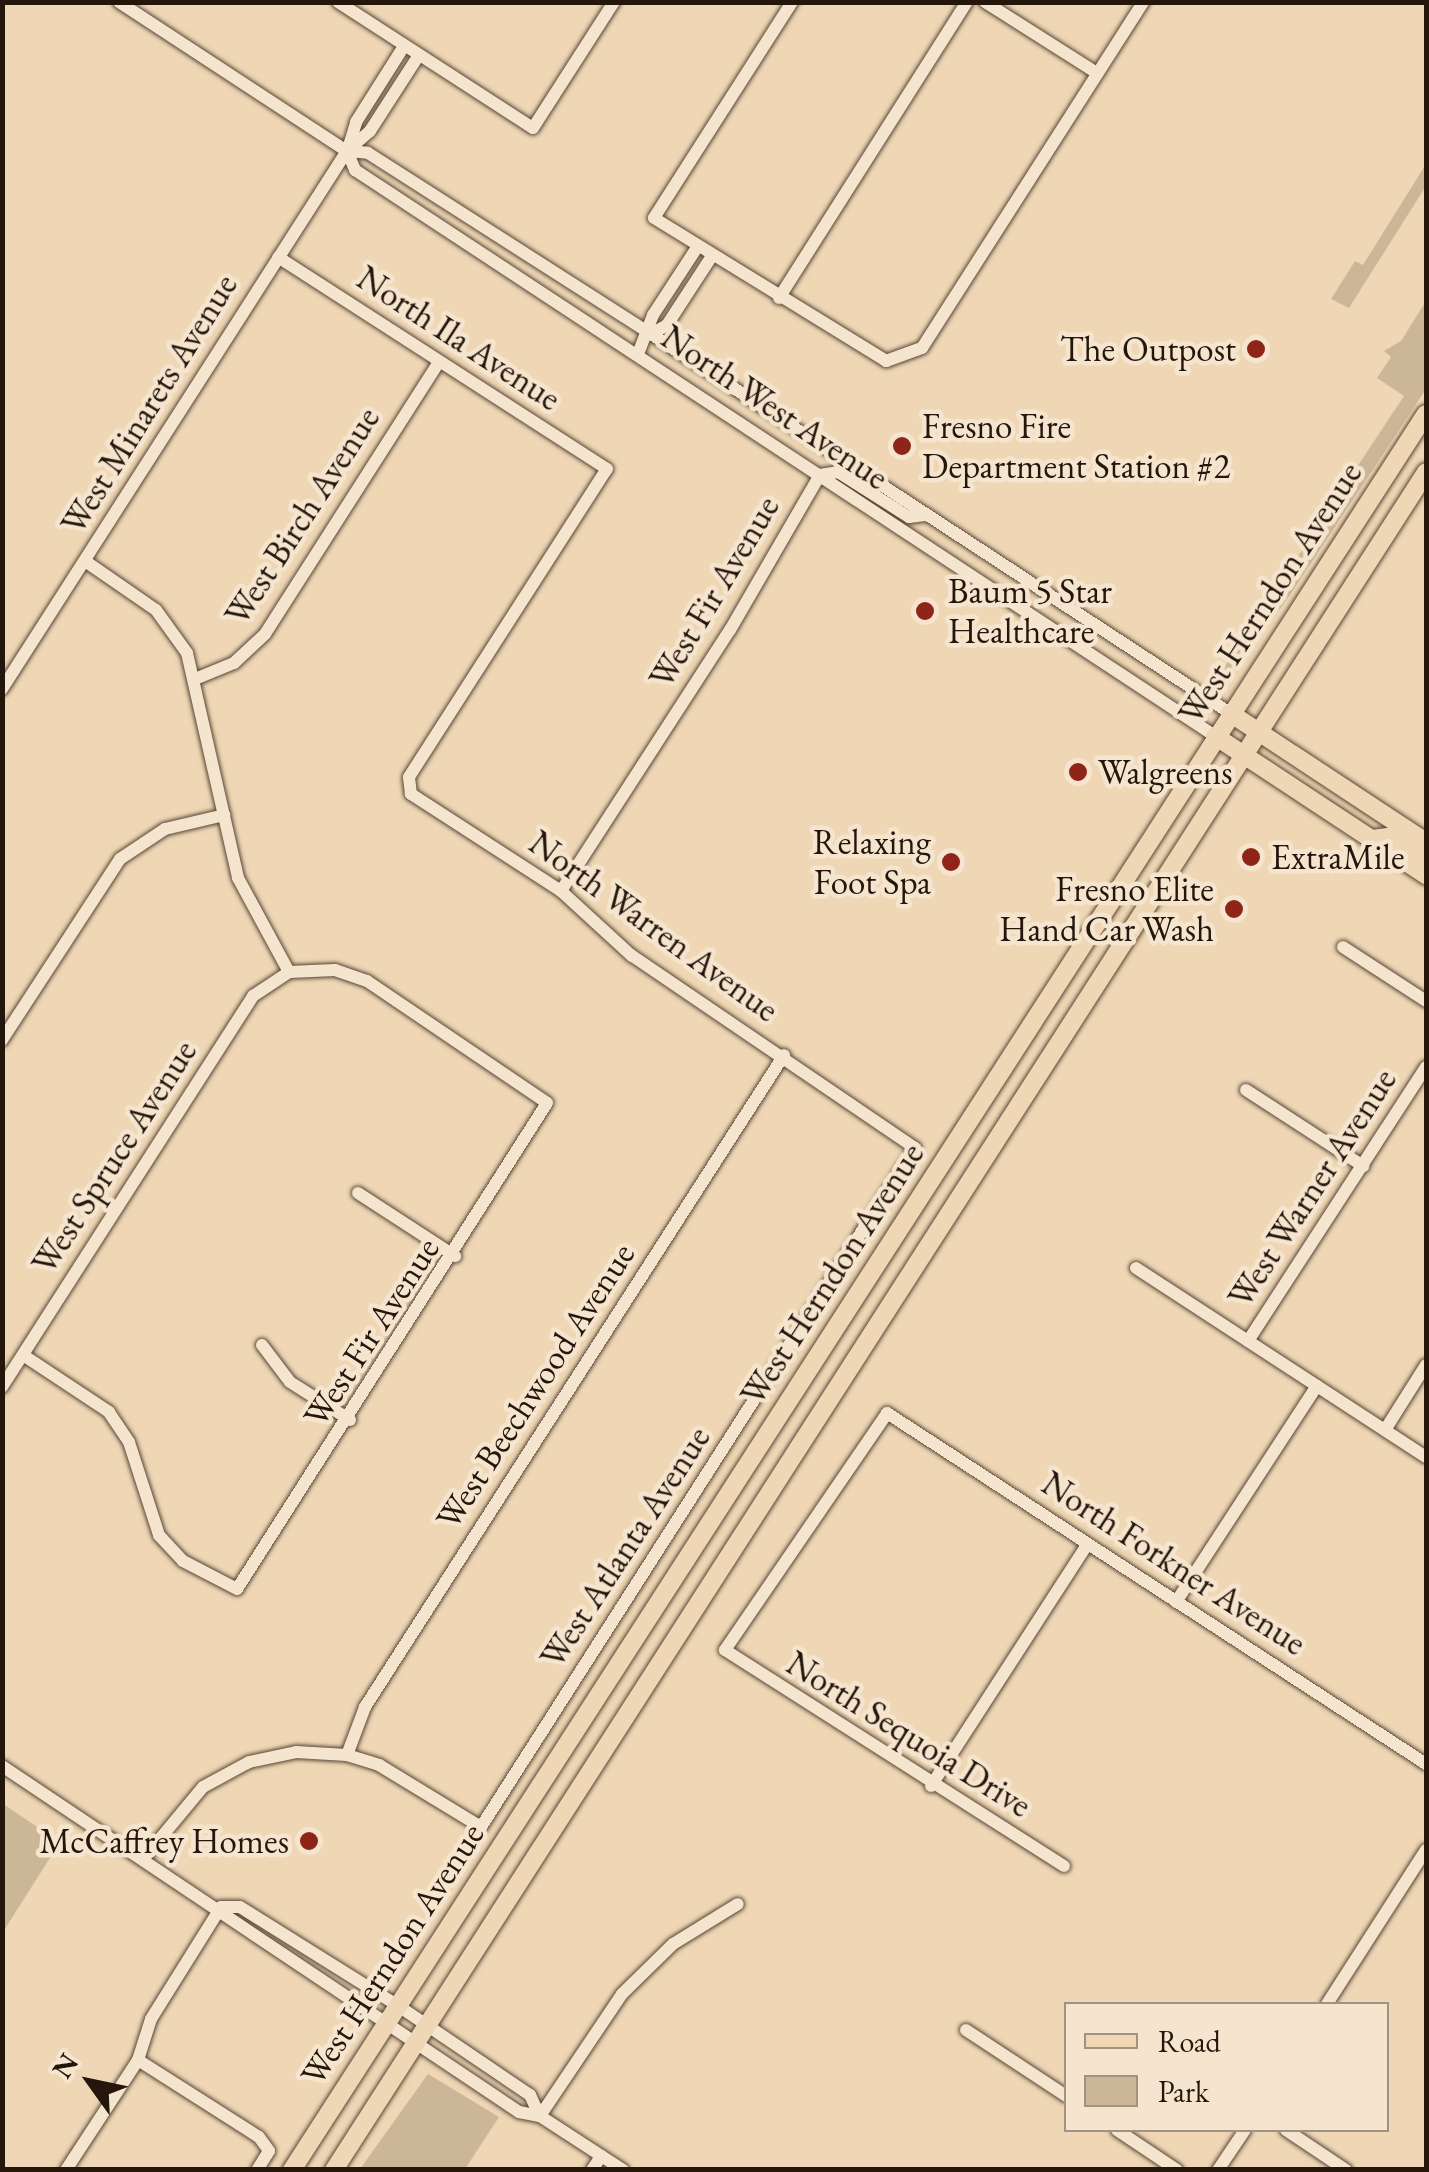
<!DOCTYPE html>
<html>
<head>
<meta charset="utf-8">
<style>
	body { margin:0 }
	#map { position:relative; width:1429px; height:2172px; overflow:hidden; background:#efd7b5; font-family:"EB Garamond",serif }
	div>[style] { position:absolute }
	.green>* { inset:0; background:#ccb698 }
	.roads { filter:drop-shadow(0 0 2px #574636) drop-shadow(0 0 2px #574636) }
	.minor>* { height:12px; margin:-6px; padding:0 6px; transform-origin:6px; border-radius:6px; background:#f5e5cf }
	.major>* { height:18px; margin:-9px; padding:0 9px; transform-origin:9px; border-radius:9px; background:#efd7b5 }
	.dots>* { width:28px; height:28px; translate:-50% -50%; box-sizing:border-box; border:5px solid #f5e5cf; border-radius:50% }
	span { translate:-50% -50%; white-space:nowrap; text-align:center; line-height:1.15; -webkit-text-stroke:9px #f5e5cf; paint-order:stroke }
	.street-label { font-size:35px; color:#24160b }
	.poi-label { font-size:35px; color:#24160b }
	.right { translate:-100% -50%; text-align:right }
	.left { translate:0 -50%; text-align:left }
	.frame { position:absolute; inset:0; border:5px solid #24160b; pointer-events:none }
	.legend { position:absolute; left:1064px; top:2002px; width:325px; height:130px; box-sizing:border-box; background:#f5e5cf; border:2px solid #a19281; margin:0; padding:12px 18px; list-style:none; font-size:30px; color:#24160b }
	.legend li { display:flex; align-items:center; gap:20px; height:50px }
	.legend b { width:50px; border:2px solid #a19281 }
	.north { position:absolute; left:40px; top:2032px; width:100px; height:100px; -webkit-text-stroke:8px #f5e5cf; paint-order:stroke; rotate:303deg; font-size:28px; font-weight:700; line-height:40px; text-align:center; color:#24160b }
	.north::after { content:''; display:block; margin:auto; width:35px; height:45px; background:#24160b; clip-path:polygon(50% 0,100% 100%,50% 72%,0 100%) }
</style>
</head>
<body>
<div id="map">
	<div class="green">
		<div style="clip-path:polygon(1426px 164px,1426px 186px,1349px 308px,1331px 299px,1355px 261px,1363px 265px)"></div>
		<div style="clip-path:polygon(1426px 301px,1426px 389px,1290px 595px,1229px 678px,1214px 683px,1404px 396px,1377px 378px,1391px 357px,1384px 351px,1401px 341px)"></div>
		<div style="clip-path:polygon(3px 1804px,60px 1842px,3px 1932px)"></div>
		<div style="clip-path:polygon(428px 2074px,499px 2117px,465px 2169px,360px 2169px)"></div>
	</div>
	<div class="roads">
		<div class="minor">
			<div style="left:119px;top:2px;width:272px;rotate:33.2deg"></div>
			<div style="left:347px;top:151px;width:21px;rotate:5deg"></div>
			<div style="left:368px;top:153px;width:336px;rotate:32.6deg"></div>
			<div style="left:651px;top:334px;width:692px;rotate:33.21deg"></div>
			<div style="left:338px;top:2px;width:232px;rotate:32.9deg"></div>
			<div style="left:533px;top:128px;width:150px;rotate:-57.3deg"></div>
			<div style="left:792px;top:2px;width:256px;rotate:122.6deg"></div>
			<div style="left:654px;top:218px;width:273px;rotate:31.6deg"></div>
			<div style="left:886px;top:361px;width:38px;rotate:-20deg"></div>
			<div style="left:922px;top:348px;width:411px;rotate:-57.4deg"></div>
			<div style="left:985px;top:2px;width:133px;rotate:32.4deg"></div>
			<div style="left:348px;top:149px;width:28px;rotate:-73deg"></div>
			<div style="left:356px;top:122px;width:90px;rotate:-57.7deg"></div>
			<div style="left:347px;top:151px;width:21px;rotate:67deg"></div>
			<div style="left:355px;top:170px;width:1030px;rotate:33.35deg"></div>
			<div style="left:779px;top:298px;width:351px;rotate:-57.6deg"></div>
			<div style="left:651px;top:334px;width:18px;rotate:-29deg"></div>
			<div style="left:667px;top:325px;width:82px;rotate:-56.9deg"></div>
			<div style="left:638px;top:354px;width:42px;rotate:-69deg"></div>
			<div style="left:653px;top:315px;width:82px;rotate:-56.9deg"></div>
			<div style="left:85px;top:561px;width:86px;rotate:34.6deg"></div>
			<div style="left:156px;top:610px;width:53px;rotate:54.2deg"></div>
			<div style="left:187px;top:653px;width:231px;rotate:77.2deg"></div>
			<div style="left:238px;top:878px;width:107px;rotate:61.5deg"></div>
			<div style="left:195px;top:679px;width:42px;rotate:-22.3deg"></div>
			<div style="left:234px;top:663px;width:42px;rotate:-43.1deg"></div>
			<div style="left:265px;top:634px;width:323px;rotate:-57.4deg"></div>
			<div style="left:2px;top:689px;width:639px;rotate:-57.33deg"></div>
			<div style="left:347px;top:151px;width:30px;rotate:-41deg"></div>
			<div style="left:370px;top:131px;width:90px;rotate:-57.2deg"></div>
			<div style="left:561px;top:891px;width:311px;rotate:-57.1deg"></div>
			<div style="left:730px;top:630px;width:179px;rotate:-59.9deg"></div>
			<div style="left:820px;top:475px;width:18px;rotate:-9deg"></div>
			<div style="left:838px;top:472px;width:84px;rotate:32.4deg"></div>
			<div style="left:909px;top:517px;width:16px;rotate:-7deg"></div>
			<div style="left:1343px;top:947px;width:99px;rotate:33deg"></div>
			<div style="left:2px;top:1040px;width:216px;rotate:-56.9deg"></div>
			<div style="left:120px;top:859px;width:54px;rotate:-33.7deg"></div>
			<div style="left:165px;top:829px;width:61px;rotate:-13.3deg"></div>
			<div style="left:1246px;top:1090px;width:140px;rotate:33deg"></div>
			<div style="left:358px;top:1193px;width:116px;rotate:33deg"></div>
			<div style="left:1136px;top:1268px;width:346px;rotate:33.1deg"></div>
			<div style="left:1248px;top:1341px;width:327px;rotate:-57deg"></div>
			<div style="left:262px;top:1345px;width:46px;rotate:52.9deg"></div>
			<div style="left:290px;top:1382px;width:71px;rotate:32.3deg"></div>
			<div style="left:2px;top:1387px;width:465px;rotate:-57.3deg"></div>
			<div style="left:253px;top:996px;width:43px;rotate:-33.7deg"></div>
			<div style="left:289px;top:972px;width:46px;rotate:-2.5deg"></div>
			<div style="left:335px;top:970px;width:34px;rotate:19deg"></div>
			<div style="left:367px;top:981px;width:217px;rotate:34.1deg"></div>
			<div style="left:547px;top:1103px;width:576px;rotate:122.53deg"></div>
			<div style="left:237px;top:1589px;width:61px;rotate:-152.6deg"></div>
			<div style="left:183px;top:1561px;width:35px;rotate:-133deg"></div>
			<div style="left:159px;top:1535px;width:98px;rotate:-107.9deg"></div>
			<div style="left:129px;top:1442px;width:36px;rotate:-124deg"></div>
			<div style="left:109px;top:1412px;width:103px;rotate:-146.5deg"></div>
			<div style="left:1385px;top:1430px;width:77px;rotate:-57.8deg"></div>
			<div style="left:1176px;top:1602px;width:258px;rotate:-56.9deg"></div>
			<div style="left:347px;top:1755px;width:51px;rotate:-69.4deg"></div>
			<div style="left:365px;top:1707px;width:775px;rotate:-57.27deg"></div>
			<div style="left:2px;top:1766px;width:622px;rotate:33.79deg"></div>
			<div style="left:519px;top:2112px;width:21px;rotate:11deg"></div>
			<div style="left:540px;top:2116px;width:99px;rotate:33deg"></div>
			<div style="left:931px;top:1786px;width:287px;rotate:-57.1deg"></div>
			<div style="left:144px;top:1858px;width:92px;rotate:-50.3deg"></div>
			<div style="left:203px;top:1787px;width:52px;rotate:-28.5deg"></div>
			<div style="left:249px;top:1762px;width:48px;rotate:-12deg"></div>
			<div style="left:296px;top:1752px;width:51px;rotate:3.4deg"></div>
			<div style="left:347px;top:1755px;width:34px;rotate:17deg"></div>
			<div style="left:379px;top:1765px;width:119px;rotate:31.3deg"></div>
			<div style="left:481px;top:1827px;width:806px;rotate:-57.41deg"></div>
			<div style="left:915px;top:1148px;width:342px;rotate:-145.8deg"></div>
			<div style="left:632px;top:956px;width:96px;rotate:-137.5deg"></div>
			<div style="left:561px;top:891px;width:179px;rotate:-147.1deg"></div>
			<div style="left:411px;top:794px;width:17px;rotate:-97deg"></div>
			<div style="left:409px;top:777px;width:366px;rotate:-57.3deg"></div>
			<div style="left:607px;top:469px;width:391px;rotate:-147.2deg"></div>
			<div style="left:1064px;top:1866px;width:402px;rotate:-147.5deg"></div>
			<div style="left:725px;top:1650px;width:287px;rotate:-55.6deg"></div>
			<div style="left:887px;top:1413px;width:643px;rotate:33.07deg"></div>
			<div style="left:221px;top:1907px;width:19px"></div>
			<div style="left:240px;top:1907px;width:185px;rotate:32deg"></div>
			<div style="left:397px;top:2005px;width:161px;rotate:34.1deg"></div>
			<div style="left:530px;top:2095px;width:23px;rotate:65deg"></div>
			<div style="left:1327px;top:2004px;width:183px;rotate:-57.3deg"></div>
			<div style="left:966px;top:2030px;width:120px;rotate:33.4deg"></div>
			<div style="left:138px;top:2060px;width:143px;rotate:32.5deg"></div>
			<div style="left:259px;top:2137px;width:17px;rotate:54deg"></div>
			<div style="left:269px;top:2151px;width:22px;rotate:122deg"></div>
			<div style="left:540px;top:2116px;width:147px;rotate:-56.1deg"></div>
			<div style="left:622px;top:1994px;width:71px;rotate:-44.4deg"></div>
			<div style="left:673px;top:1944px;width:76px;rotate:-31.6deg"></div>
			<div style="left:1117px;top:2130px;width:72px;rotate:33.7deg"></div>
			<div style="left:1286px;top:2130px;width:72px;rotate:33.7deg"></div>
			<div style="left:66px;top:2170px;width:131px;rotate:-56.8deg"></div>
			<div style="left:138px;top:2060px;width:43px;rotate:-72.4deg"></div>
			<div style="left:151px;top:2019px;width:132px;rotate:-58deg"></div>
			<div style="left:592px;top:2170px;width:17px;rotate:-57deg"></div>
			<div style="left:1218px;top:2170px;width:48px;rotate:-56deg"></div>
		</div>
		<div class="major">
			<div style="left:1230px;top:713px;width:235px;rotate:33.4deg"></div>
			<div style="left:1215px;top:736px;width:253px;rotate:33.4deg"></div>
			<div style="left:1373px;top:839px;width:15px;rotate:-8deg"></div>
			<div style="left:1388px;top:837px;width:42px;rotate:26.6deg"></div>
			<div style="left:292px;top:2170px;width:2090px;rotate:-57.15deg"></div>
			<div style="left:334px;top:2170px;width:2019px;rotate:-57.25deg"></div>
		</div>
	</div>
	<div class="dots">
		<div style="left:1256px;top:349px;background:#8f2418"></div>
		<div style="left:902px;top:446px;background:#8f2418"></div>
		<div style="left:925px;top:611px;background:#8f2418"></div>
		<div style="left:1078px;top:772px;background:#8f2418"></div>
		<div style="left:1251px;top:857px;background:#8f2418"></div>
		<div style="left:951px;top:862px;background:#8f2418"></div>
		<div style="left:1234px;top:909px;background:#8f2418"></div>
		<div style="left:309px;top:1841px;background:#8f2418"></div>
	</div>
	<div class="street-label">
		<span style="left:459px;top:338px;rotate:33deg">North Ila Avenue</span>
		<span style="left:149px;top:404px;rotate:-58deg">West Minarets Avenue</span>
		<span style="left:775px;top:407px;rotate:34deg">North West Avenue</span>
		<span style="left:302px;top:516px;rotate:-57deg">West Birch Avenue</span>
		<span style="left:714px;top:592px;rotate:-59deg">West Fir Avenue</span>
		<span style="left:1270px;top:593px;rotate:-57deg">West Herndon Avenue</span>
		<span style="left:654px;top:926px;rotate:36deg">North Warren Avenue</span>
		<span style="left:114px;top:1157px;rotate:-57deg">West Spruce Avenue</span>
		<span style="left:1312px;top:1188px;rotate:-57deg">West Warner Avenue</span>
		<span style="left:832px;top:1274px;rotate:-57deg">West Herndon Avenue</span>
		<span style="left:371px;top:1332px;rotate:-57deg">West Fir Avenue</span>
		<span style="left:535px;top:1386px;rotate:-57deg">West Beechwood Avenue</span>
		<span style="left:625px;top:1547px;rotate:-57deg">West Atlanta Avenue</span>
		<span style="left:1174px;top:1563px;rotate:33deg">North Forkner Avenue</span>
		<span style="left:909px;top:1734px;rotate:32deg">North Sequoia Drive</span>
		<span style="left:392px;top:1954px;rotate:-57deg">West Herndon Avenue</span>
	</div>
	<div class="poi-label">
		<span class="right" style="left:1236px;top:349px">The Outpost</span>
		<span class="left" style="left:922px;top:446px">Fresno Fire<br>Department Station #2</span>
		<span class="left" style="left:948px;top:611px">Baum 5 Star<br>Healthcare</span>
		<span class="left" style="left:1098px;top:772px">Walgreens</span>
		<span class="right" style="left:931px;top:862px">Relaxing<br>Foot Spa</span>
		<span class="left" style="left:1271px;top:857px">ExtraMile</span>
		<span class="right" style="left:1214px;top:909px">Fresno Elite<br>Hand Car Wash</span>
		<span class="right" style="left:289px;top:1841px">McCaffrey Homes</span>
	</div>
	<div class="frame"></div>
	<ul class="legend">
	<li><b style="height:12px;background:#efd7b5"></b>Road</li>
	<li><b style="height:28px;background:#ccb698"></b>Park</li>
	</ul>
	<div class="north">N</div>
</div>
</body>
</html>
